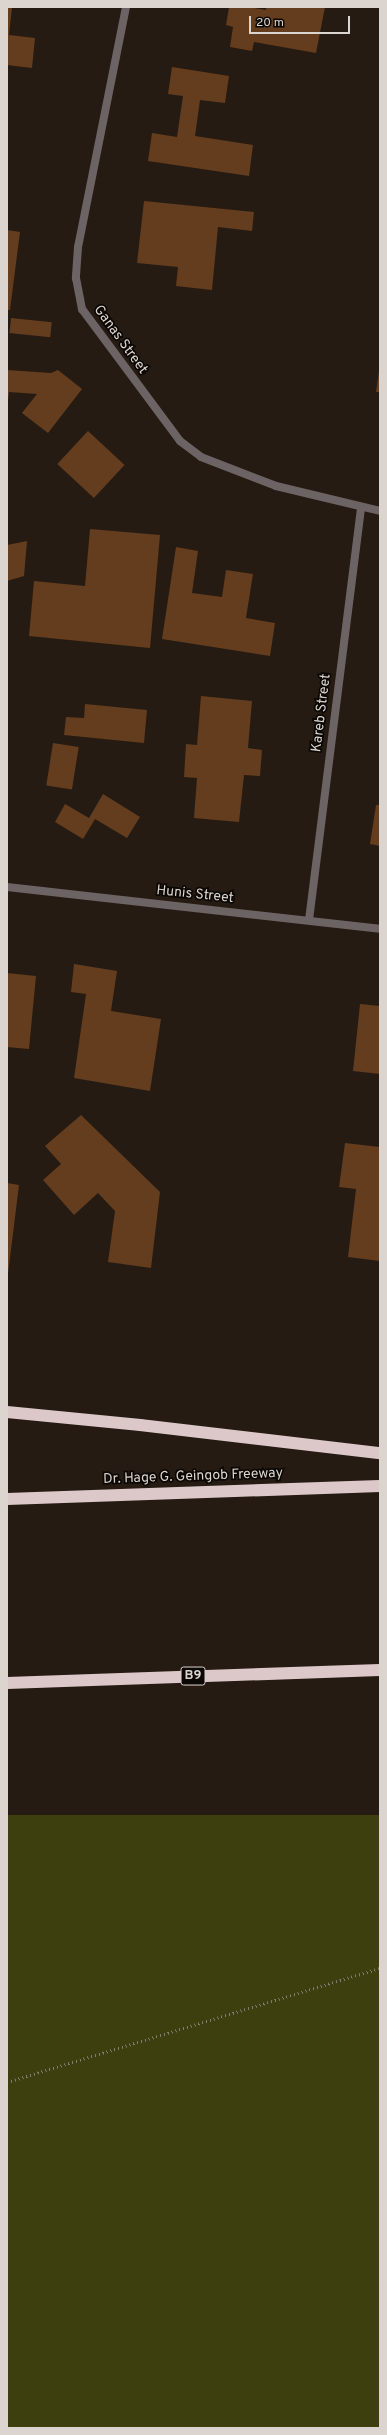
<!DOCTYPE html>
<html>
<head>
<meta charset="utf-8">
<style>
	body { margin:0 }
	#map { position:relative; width:387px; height:2435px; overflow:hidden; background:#261b13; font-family:Overpass,sans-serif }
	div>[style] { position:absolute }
	.green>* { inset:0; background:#3e3f0e; transform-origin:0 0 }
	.building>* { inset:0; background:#633d1d; transform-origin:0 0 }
	.path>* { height:2.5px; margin-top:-1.25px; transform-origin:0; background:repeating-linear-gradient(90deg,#837a73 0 1px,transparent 0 4px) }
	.minor>* { height:8px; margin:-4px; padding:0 4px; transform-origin:4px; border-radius:4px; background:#6c6464 }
	.motorway>* { height:12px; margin:-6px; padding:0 6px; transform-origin:6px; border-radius:6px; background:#ddc8c9 }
	span { translate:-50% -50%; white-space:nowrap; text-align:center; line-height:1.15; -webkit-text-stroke:3.5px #0b0704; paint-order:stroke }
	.shield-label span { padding:1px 3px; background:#0b0704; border:1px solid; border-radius:3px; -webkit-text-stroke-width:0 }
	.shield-label { font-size:13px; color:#dcd4ce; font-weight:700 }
	.street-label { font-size:14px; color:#dcd4ce }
	.frame { position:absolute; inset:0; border:8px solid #dcd4ce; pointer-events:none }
	.scale { position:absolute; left:249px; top:16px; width:101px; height:18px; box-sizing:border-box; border:2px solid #dcd4ce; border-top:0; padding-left:5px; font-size:12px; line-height:14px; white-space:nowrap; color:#dcd4ce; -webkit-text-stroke:3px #0b0704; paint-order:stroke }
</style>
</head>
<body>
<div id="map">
	<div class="green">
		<div style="left:380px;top:1815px;width:613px;height:376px;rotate:90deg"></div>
	</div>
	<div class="building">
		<div style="clip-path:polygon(7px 7px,12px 7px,9px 35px,35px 38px,32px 68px,7px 65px)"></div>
		<div style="clip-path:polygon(229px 7px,249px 7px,266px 10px,266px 7px,325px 7px,316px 53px,254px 42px,252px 51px,230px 47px,233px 27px,226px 25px)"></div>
		<div style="clip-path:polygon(172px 67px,229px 76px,225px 103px,200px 100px,195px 136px,253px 145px,249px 176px,148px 161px,152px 133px,177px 137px,183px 96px,168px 94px)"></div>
		<div style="clip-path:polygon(144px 201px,254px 212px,252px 231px,218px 227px,212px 290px,176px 286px,178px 267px,137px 263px)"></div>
		<div style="clip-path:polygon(7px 230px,20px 232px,10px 310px,7px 310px)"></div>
		<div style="left:11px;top:318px;width:41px;height:15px;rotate:6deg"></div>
		<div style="clip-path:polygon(7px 370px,51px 373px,58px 370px,82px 389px,48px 433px,22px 413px,37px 394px,9px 392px,7px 408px)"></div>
		<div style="clip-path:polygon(379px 371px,380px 371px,380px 392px,376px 392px)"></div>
		<div style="left:88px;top:431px;width:50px;height:45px;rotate:43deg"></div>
		<div style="clip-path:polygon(90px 529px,160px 535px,150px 648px,29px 636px,34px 581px,85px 586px)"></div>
		<div style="clip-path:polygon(27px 541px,24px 576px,7px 581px,7px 545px)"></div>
		<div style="clip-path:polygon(176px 547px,198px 551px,192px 593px,222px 597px,226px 570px,253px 574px,246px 618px,275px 623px,270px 656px,162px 639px)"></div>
		<div style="clip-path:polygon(201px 696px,252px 701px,248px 748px,262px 750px,260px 776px,244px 775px,239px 822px,194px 818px,197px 778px,184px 777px,186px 744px,197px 745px)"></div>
		<div style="clip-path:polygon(85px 704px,147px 710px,144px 743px,64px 735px,66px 717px,84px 718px)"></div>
		<div style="left:53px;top:743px;width:26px;height:43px;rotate:9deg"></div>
		<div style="clip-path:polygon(103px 794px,140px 817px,127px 838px,95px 819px,83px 839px,55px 822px,65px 804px,89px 818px)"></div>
		<div style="clip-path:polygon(376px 805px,380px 805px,380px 846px,370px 844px)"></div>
		<div style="clip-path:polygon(74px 964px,117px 971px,111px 1011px,161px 1019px,150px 1091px,74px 1078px,86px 994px,71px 992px)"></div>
		<div style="clip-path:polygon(7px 973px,36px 976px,29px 1049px,7px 1047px)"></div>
		<div style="clip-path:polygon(360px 1004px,380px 1006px,380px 1074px,353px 1071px)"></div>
		<div style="clip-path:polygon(81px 1115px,160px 1192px,151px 1268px,108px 1262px,115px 1211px,98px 1193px,74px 1215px,43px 1180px,61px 1164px,45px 1146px)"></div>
		<div style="clip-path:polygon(345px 1143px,380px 1147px,380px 1261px,348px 1257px,356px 1189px,339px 1187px)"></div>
		<div style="clip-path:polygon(7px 1183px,19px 1185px,8px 1274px,7px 1274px)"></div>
	</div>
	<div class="path">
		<div style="left:7px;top:2082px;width:390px;rotate:-17deg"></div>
	</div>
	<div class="minor">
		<div style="left:126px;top:7px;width:245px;rotate:101.3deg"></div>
		<div style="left:78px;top:247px;width:31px;rotate:94deg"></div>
		<div style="left:76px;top:278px;width:32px;rotate:79deg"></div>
		<div style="left:82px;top:309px;width:164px;rotate:53.4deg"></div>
		<div style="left:180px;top:441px;width:26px;rotate:37deg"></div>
		<div style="left:201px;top:457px;width:80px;rotate:21.1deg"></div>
		<div style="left:276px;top:486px;width:107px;rotate:13.5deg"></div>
		<div style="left:7px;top:887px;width:375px;rotate:6.4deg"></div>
		<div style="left:309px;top:920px;width:414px;rotate:-82.8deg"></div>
	</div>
	<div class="motorway">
		<div style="left:7px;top:1412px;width:134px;rotate:5.6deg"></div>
		<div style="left:140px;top:1425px;width:242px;rotate:6.7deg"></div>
		<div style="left:7px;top:1499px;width:373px;rotate:-2deg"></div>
		<div style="left:7px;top:1683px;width:373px;rotate:-2deg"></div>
	</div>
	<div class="shield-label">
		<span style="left:193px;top:1676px">B9</span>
	</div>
	<div class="street-label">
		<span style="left:120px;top:340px;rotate:54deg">Ganas Street</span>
		<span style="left:322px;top:713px;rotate:-83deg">Kareb Street</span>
		<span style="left:195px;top:895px;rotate:6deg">Hunis Street</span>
		<span style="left:193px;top:1477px;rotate:-2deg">Dr. Hage G. Geingob Freeway</span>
	</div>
	<div class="frame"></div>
	<div class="scale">20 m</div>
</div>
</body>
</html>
